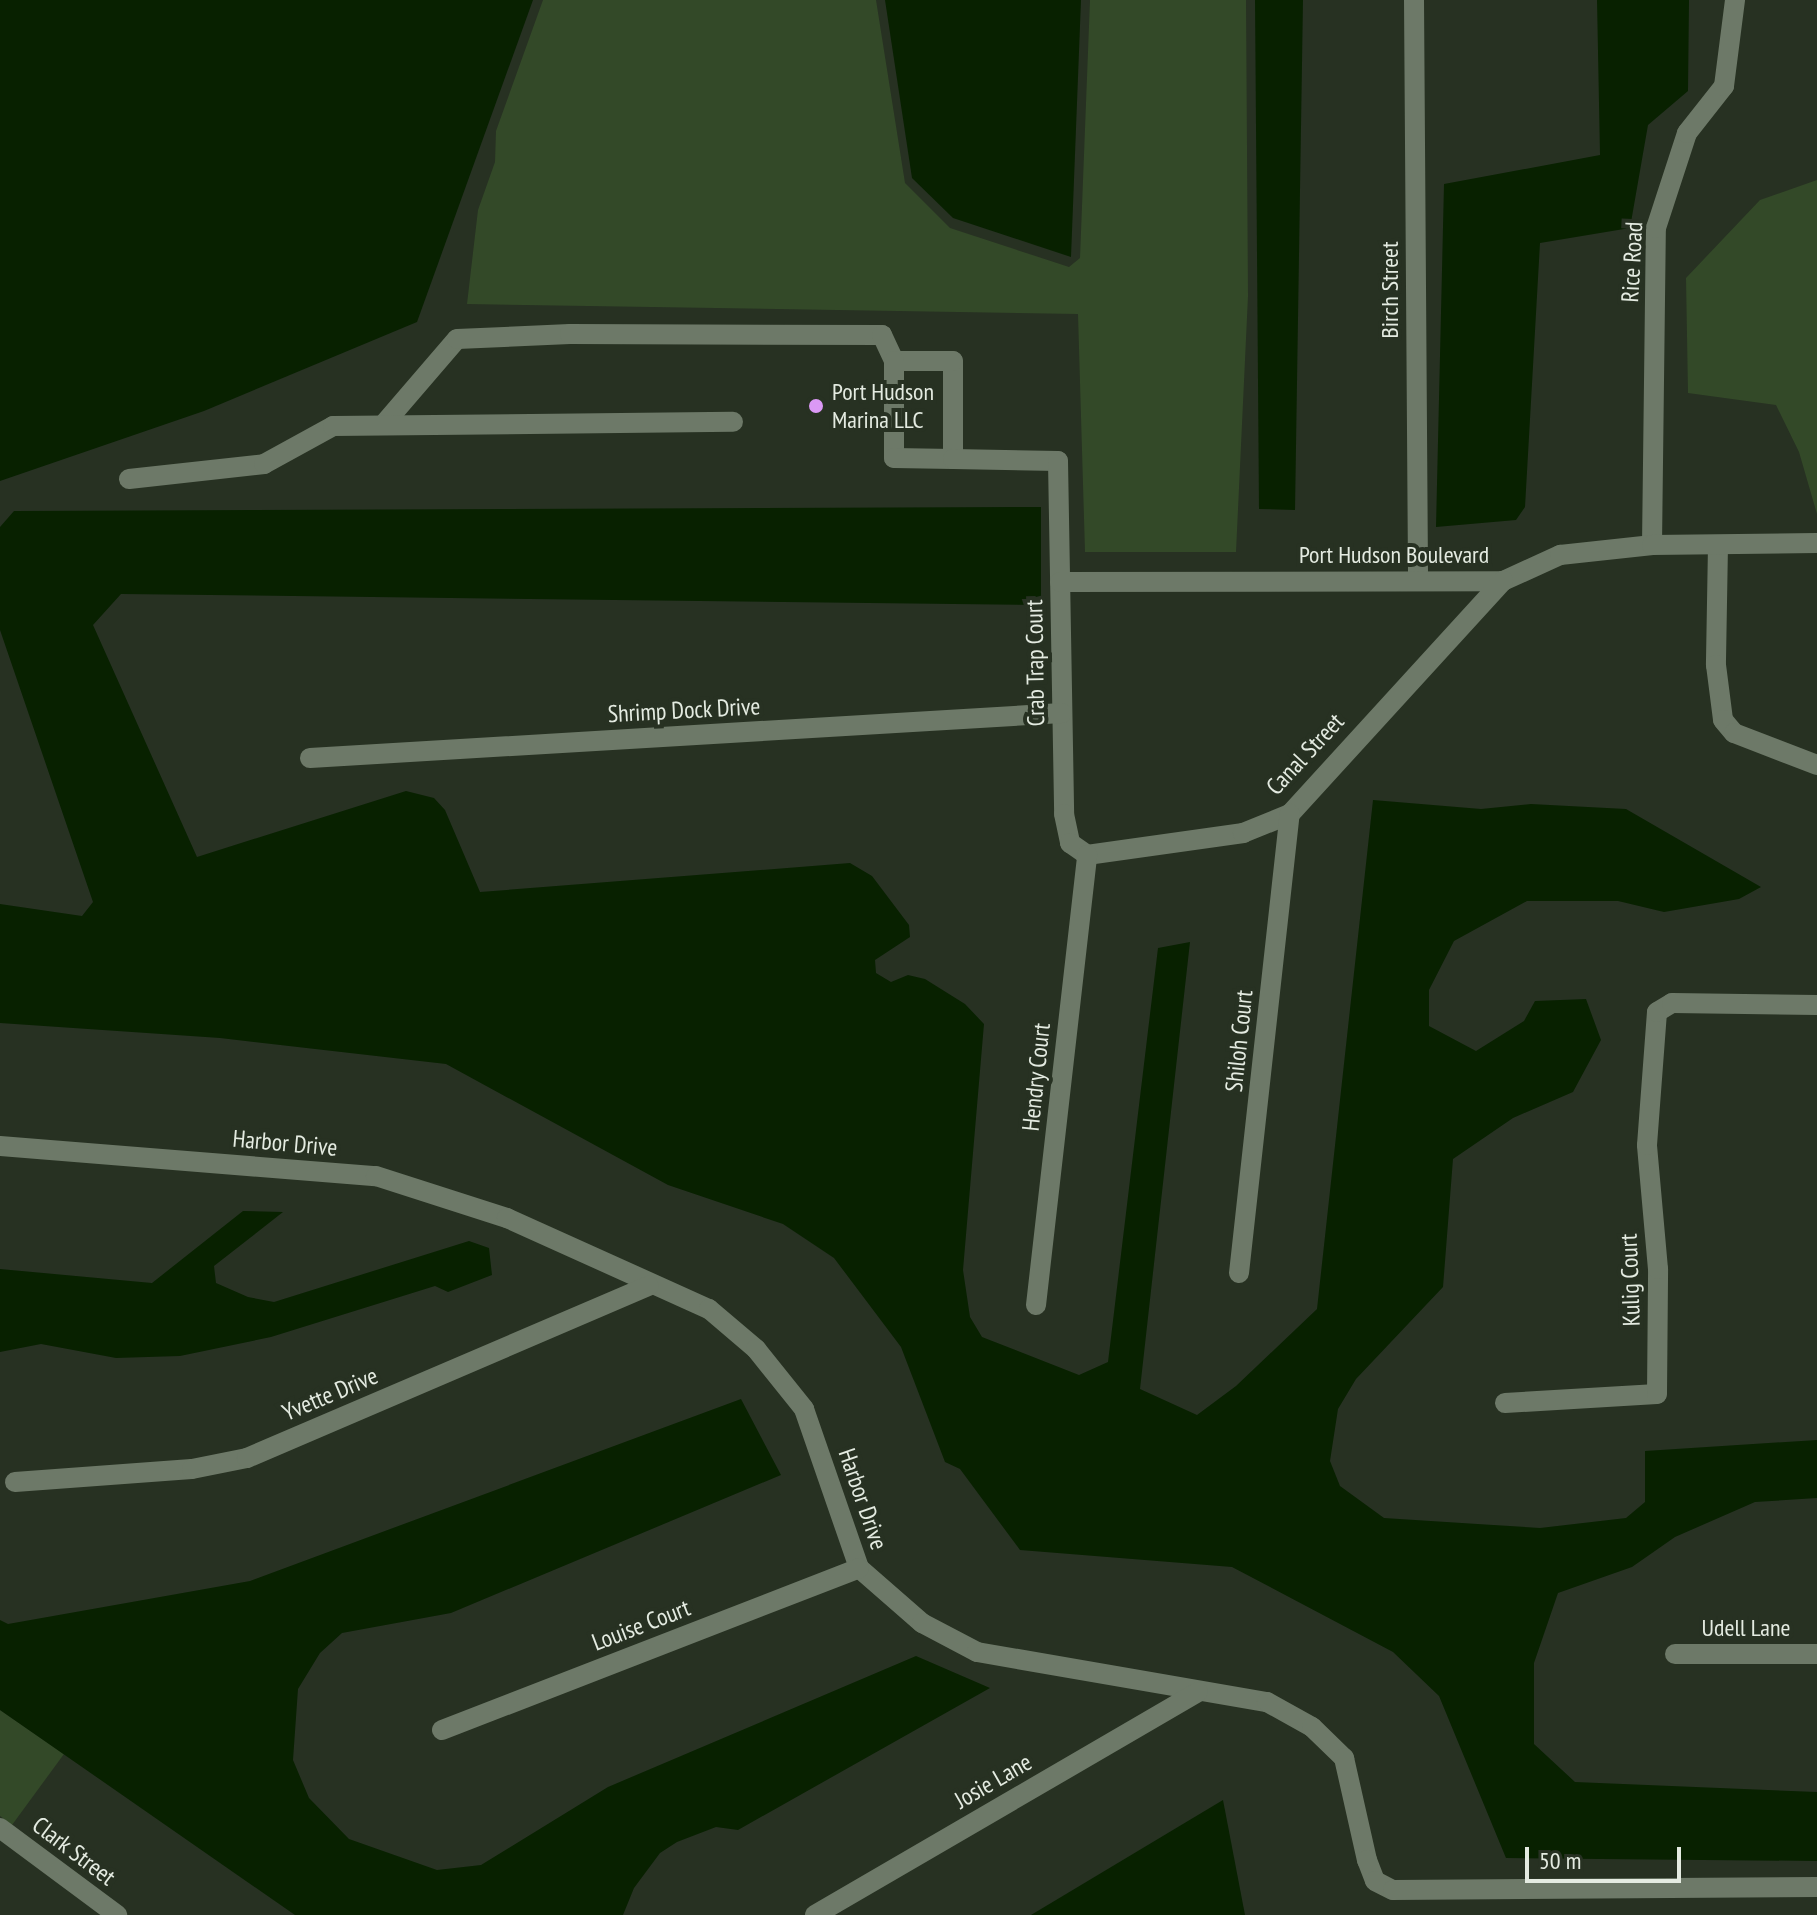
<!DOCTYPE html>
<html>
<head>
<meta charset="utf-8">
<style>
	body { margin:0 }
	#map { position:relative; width:1817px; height:1915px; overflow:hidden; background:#273122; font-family:"PT Sans Narrow",sans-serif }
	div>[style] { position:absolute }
	.green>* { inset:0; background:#334928 }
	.water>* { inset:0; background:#082100 }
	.minor>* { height:20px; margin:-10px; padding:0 10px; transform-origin:10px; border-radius:10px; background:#6d7968 }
	.dots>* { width:22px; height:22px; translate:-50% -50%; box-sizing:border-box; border:4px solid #273122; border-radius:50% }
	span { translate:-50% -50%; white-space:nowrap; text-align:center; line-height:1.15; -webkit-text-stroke:8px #273122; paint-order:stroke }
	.street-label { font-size:24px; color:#e4ebe1 }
	.poi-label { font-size:24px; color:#e4ebe1 }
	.left { translate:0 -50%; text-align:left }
	.scale { position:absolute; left:1525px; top:1847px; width:156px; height:36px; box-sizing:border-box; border:4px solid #e4ebe1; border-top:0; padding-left:10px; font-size:24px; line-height:28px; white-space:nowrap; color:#e4ebe1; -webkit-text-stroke:6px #273122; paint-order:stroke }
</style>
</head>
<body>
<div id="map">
	<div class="green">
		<div style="clip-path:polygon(543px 0,876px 0,905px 183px,950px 228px,1069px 267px,1080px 258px,1090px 0,1246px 0,1248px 296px,1236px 552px,1085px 552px,1078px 314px,467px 304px,478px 210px,495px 162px,496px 131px)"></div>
		<div style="clip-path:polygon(1817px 180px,1817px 514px,1799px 452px,1776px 405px,1688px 393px,1686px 278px,1760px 200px)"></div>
		<div style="clip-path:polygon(0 1710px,64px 1754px,12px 1825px,0 1816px)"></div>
	</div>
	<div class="water">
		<div style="clip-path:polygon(0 0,533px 0,417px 322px,204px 411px,0 481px)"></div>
		<div style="clip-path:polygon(885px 0,1081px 0,1071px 257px,953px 218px,912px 178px)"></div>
		<div style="clip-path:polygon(1255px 0,1303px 0,1295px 510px,1259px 509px)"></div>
		<div style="clip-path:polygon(1597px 0,1689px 0,1688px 91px,1648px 125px,1630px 228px,1540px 243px,1525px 507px,1516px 520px,1436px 527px,1444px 184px,1600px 155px)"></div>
		<div style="clip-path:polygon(1041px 507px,1041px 605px,121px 594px,93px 625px,197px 857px,406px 791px,434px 798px,445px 810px,480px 892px,850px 863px,872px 876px,909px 925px,910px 937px,875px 960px,876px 973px,891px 982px,908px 975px,925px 979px,965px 1004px,984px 1024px,963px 1270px,970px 1317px,982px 1337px,1079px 1375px,1108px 1362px,1158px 948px,1190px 942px,1140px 1389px,1197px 1415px,1236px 1386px,1317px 1309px,1373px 800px,1481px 809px,1531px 804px,1626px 809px,1761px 887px,1739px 899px,1664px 912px,1618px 901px,1527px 901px,1454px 941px,1429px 990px,1429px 1026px,1476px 1051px,1524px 1021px,1535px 1001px,1586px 999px,1601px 1040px,1573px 1092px,1513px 1118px,1453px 1159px,1443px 1287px,1356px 1379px,1338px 1409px,1330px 1461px,1340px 1486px,1384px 1518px,1540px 1528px,1626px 1518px,1645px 1502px,1645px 1451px,1817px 1440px,1817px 1498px,1755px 1502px,1675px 1537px,1632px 1567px,1558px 1593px,1534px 1663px,1534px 1744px,1575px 1782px,1817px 1792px,1817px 1861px,1506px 1858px,1439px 1696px,1393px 1652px,1232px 1567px,1020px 1550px,960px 1469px,945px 1462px,901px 1347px,834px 1258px,783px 1224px,668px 1185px,446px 1064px,220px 1038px,0 1023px,0 904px,82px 916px,93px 902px,0 630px,0 527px,14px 511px)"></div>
		<div style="clip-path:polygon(243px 1211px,283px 1212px,214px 1266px,216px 1283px,248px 1297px,274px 1302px,469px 1241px,489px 1248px,492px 1275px,448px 1292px,435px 1286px,271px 1337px,180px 1356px,116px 1358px,41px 1344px,0 1352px,0 1269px,152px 1283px)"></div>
		<div style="clip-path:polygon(741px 1399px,781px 1475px,451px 1613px,342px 1633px,320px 1653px,298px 1689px,293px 1760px,309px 1798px,349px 1839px,437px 1870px,481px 1865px,608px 1787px,916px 1656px,990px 1688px,738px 1830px,716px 1827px,677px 1842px,660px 1853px,634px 1888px,623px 1915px,295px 1915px,0 1710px,0 1620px,8px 1624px,250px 1581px)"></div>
		<div style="clip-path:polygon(1223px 1800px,1245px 1915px,1031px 1915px)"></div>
	</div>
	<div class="minor">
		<div style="left:1414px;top:0;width:580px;rotate:89.6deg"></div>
		<div style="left:383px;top:425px;width:113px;rotate:-49.3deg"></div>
		<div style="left:457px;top:339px;width:113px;rotate:-2.5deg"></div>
		<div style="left:570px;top:334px;width:312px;rotate:0.2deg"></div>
		<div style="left:882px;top:335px;width:29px;rotate:65deg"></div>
		<div style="left:953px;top:459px;width:98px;rotate:-90deg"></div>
		<div style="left:953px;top:361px;width:59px;rotate:180deg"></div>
		<div style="left:894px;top:361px;width:97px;rotate:90deg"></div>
		<div style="left:894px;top:458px;width:59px;rotate:1deg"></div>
		<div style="left:953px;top:459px;width:105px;rotate:1.1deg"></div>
		<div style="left:1058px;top:461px;width:353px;rotate:89deg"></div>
		<div style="left:1064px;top:814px;width:30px;rotate:78deg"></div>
		<div style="left:1070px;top:843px;width:21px;rotate:35deg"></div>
		<div style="left:129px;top:479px;width:136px;rotate:-6.3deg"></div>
		<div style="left:264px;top:464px;width:79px;rotate:-28.8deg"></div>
		<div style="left:333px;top:426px;width:400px;rotate:-0.6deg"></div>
		<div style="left:1652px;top:545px;width:317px;rotate:-89.3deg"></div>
		<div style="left:1656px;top:228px;width:100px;rotate:-71.9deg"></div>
		<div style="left:1687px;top:133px;width:60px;rotate:-51.8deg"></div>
		<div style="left:1724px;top:86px;width:87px;rotate:-82.7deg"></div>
		<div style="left:1718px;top:545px;width:120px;rotate:91deg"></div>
		<div style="left:1716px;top:665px;width:55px;rotate:82.7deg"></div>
		<div style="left:1723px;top:720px;width:17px;rotate:50deg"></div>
		<div style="left:1734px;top:733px;width:89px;rotate:21.1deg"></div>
		<div style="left:1060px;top:582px;width:443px;rotate:-0.1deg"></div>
		<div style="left:1503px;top:581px;width:63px;rotate:-24.5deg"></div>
		<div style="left:1560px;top:555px;width:93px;rotate:-6.2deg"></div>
		<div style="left:1652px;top:545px;width:165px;rotate:-0.7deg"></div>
		<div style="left:310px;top:758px;width:753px;rotate:-3.42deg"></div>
		<div style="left:1087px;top:855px;width:158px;rotate:-8deg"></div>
		<div style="left:1243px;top:833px;width:51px;rotate:-22deg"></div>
		<div style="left:1290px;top:814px;width:316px;rotate:-47.6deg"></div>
		<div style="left:0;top:1146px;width:377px;rotate:4.6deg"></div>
		<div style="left:376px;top:1176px;width:138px;rotate:17.8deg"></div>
		<div style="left:507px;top:1218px;width:222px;rotate:24.3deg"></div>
		<div style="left:709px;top:1309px;width:62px;rotate:40.4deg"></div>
		<div style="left:756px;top:1349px;width:77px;rotate:51.3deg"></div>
		<div style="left:804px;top:1409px;width:168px;rotate:70.9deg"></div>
		<div style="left:859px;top:1568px;width:84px;rotate:41.1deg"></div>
		<div style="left:922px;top:1623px;width:62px;rotate:27.8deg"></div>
		<div style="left:977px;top:1652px;width:294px;rotate:9.8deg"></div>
		<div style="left:1267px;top:1702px;width:51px;rotate:29.1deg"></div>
		<div style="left:1312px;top:1727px;width:45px;rotate:44.1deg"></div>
		<div style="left:1344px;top:1758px;width:105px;rotate:77.3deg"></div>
		<div style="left:1367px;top:1860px;width:22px;rotate:69deg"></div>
		<div style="left:1375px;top:1881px;width:20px;rotate:27deg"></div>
		<div style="left:1393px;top:1890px;width:424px;rotate:-0.4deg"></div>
		<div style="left:1239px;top:1273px;width:462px;rotate:-83.7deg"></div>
		<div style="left:1036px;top:1305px;width:453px;rotate:-83.5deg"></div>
		<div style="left:1505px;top:1403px;width:152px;rotate:-3.4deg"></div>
		<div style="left:1657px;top:1394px;width:125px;rotate:-89.5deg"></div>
		<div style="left:1658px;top:1269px;width:124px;rotate:-95.1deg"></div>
		<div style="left:1647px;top:1145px;width:133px;rotate:-85.7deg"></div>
		<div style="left:1657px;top:1012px;width:17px;rotate:-31deg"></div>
		<div style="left:1672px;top:1003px;width:145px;rotate:0.8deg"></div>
		<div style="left:15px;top:1482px;width:177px;rotate:-4.2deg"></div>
		<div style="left:192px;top:1469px;width:56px;rotate:-11.3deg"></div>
		<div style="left:247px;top:1458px;width:437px;rotate:-23.2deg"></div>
		<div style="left:1675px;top:1654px;width:142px"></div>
		<div style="left:442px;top:1730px;width:447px;rotate:-21.2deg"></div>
		<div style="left:0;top:1828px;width:146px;rotate:36.6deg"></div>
		<div style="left:815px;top:1915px;width:443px;rotate:-30.2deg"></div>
	</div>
	<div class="dots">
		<div style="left:816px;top:406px;background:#db99f5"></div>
	</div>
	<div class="street-label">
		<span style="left:1632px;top:262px;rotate:-87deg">Rice Road</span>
		<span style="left:1390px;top:290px;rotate:-90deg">Birch Street</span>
		<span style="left:1394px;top:555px">Port Hudson Boulevard</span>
		<span style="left:1035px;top:663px;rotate:-91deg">Crab Trap Court</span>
		<span style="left:684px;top:710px;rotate:-3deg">Shrimp Dock Drive</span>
		<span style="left:1305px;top:754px;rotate:-47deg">Canal Street</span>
		<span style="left:1239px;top:1041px;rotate:-84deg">Shiloh Court</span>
		<span style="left:1036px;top:1077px;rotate:-84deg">Hendry Court</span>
		<span style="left:285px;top:1143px;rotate:5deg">Harbor Drive</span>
		<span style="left:1630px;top:1280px;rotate:-92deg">Kulig Court</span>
		<span style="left:330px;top:1394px;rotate:-23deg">Yvette Drive</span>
		<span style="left:863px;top:1499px;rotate:71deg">Harbor Drive</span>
		<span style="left:641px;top:1625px;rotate:-21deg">Louise Court</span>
		<span style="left:1746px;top:1628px">Udell Lane</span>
		<span style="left:993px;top:1781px;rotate:-30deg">Josie Lane</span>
		<span style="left:74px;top:1851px;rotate:37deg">Clark Street</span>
	</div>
	<div class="poi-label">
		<span class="left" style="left:832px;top:406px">Port Hudson<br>Marina LLC</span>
	</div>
	<div class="scale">50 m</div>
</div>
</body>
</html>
